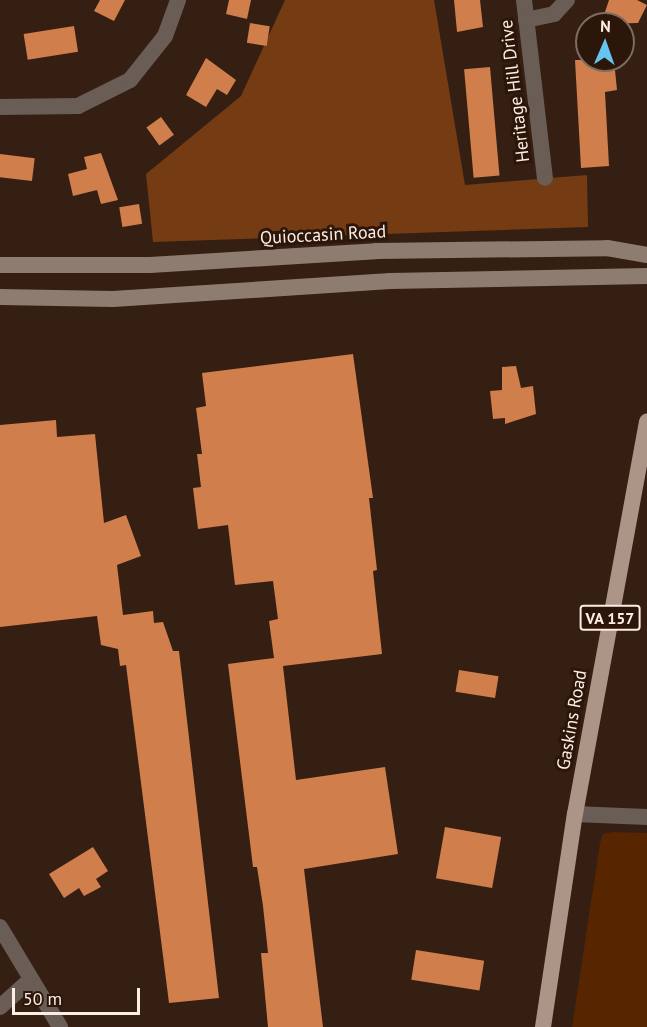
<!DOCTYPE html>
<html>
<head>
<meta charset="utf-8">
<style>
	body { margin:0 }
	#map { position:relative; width:647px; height:1027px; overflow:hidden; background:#351f12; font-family:"PT Sans",sans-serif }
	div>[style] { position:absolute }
	.green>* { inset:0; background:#572500 }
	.forest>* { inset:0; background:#753b12 }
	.building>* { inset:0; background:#d07e4b; transform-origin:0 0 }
	.minor>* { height:16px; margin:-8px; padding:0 8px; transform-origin:8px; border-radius:8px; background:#695d56 }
	.tertiary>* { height:16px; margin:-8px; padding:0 8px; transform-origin:8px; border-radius:8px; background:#695d56 }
	.secondary>* { height:16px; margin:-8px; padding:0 8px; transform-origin:8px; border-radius:8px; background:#8f7c71 }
	.primary>* { height:16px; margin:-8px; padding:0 8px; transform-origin:8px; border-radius:8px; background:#ac9486 }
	span { translate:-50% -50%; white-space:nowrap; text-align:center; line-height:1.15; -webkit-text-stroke:6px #2b1609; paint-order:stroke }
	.shield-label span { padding:2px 4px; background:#2b1609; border:2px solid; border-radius:4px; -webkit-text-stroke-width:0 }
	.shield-label { font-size:16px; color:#fdede5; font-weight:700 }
	.street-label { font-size:18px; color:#fdede5 }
	.north { position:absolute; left:575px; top:12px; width:60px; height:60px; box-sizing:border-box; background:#2b1609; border:2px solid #7f6c61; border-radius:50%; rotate:2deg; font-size:16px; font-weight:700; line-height:24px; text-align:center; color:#fdede5 }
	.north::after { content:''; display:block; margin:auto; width:21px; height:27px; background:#67c4f0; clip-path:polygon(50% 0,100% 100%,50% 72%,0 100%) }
	.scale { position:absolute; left:12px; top:988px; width:128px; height:27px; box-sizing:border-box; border:3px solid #fdede5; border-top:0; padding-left:8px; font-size:18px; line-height:21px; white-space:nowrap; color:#fdede5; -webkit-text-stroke:4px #2b1609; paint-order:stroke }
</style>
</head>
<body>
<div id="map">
	<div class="green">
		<div style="clip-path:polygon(613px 832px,647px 833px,647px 1027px,572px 1027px,600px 843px,603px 834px)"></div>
	</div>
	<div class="forest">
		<div style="clip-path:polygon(285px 0,434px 0,465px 185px,587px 175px,588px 227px,153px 242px,146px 174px,241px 96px)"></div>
	</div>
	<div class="building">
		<div style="clip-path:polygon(100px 0,125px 0,114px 21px,94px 11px)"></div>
		<div style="clip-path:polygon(229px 0,251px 0,247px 19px,226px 14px)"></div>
		<div style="clip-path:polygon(454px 0,480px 0,483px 27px,457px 32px)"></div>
		<div style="clip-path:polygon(609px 0,637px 0,647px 5px,638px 23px,601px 24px)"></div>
		<div style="left:250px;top:23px;width:20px;height:20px;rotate:9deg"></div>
		<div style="left:74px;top:26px;width:26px;height:51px;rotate:81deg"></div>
		<div style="clip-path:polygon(206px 58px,236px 80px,227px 95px,217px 89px,206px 107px,186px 95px)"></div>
		<div style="clip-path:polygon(575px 60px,603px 60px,604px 70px,615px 70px,617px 90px,605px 92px,609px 166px,581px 168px)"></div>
		<div style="left:490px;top:67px;width:109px;height:26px;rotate:85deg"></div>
		<div style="left:161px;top:117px;width:22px;height:18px;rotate:54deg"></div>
		<div style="clip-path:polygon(101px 153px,118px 200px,101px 204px,97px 190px,73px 196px,68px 174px,87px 169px,84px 157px)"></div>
		<div style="left:0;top:154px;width:35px;height:23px;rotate:7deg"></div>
		<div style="left:139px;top:204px;width:20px;height:20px;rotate:81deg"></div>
		<div style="clip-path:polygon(353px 354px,373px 498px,369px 498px,377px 570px,373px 571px,382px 654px,283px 666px,296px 780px,385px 767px,398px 854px,304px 869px,323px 1027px,268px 1027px,261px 953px,268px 953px,263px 906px,257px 867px,253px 867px,228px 664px,274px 658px,269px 621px,278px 619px,273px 581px,235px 585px,228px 525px,198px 529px,193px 488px,201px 487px,197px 454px,202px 454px,196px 408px,206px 406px,202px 373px)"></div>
		<div style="clip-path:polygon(516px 366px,521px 388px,533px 386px,536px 414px,505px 424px,505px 418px,493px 419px,490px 391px,502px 390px,502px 367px)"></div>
		<div style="clip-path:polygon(56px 420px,57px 437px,95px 434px,104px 523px,126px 515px,141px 556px,117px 565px,123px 615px,153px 611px,154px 623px,163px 622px,173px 651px,179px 651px,219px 998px,169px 1003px,126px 665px,120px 666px,118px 649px,101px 645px,97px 616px,0 627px,0 425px)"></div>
		<div style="left:459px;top:670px;width:40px;height:22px;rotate:9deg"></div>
		<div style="left:445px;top:827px;width:57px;height:52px;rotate:10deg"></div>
		<div style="clip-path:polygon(93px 847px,108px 871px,96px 879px,101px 887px,84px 896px,79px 888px,64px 898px,49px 874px)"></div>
		<div style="left:416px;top:950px;width:69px;height:30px;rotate:9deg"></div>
	</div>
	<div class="minor">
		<div style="left:524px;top:0;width:179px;rotate:83.3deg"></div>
		<div style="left:526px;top:20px;width:29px;rotate:-12deg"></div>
		<div style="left:554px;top:14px;width:19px;rotate:-47deg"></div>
		<div style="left:0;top:107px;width:78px;rotate:-0.7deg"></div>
		<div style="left:78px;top:106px;width:58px;rotate:-26.6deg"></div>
		<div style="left:130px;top:80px;width:56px;rotate:-51.5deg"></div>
		<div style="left:165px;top:36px;width:38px;rotate:-70deg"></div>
		<div style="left:575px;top:814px;width:72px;rotate:2.4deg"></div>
		<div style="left:0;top:1007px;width:39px;rotate:-42deg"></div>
	</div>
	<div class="tertiary">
		<div style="left:0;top:927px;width:117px;rotate:59deg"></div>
	</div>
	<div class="secondary">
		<div style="left:0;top:265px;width:150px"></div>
		<div style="left:150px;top:265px;width:226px;rotate:-3.5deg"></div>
		<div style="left:376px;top:251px;width:231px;rotate:-0.7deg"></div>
		<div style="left:607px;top:248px;width:41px;rotate:9.9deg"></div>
		<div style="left:0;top:297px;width:113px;rotate:1deg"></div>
		<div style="left:113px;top:299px;width:278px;rotate:-3.7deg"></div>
		<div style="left:390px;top:281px;width:257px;rotate:-1.1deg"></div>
	</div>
	<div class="primary">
		<div style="left:543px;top:1027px;width:215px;rotate:-81.5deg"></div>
		<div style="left:575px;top:814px;width:399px;rotate:-79.6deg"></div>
	</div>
	<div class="shield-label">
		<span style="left:610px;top:618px">VA 157</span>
	</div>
	<div class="street-label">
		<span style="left:515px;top:91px;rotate:-97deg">Heritage Hill Drive</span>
		<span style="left:323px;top:235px;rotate:-3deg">Quioccasin Road</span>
		<span style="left:572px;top:720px;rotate:-80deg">Gaskins Road</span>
	</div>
	<div class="north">N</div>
	<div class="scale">50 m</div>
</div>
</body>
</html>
